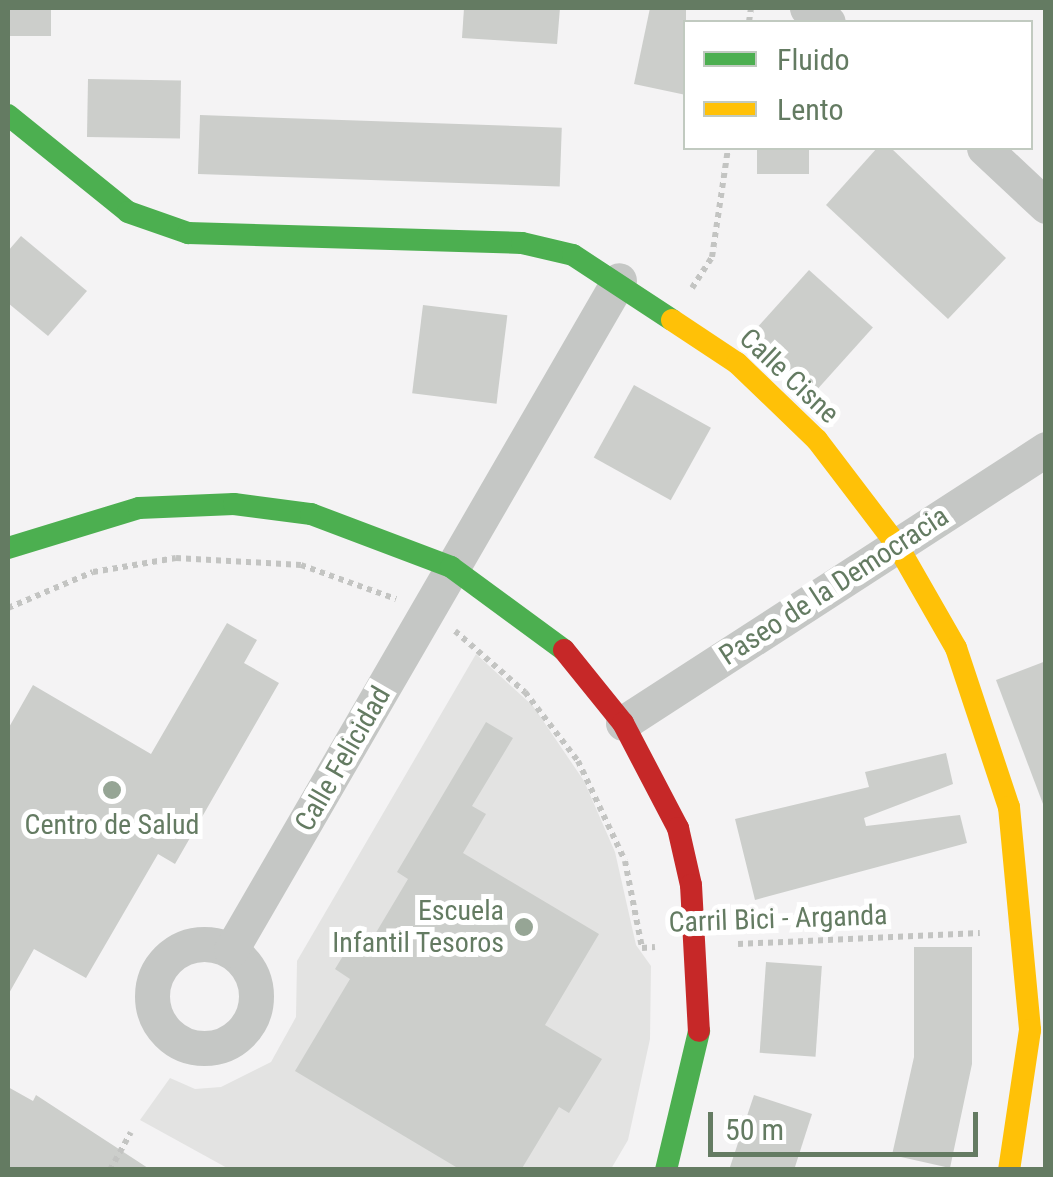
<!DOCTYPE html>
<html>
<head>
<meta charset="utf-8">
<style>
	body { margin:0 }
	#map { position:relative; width:1053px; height:1177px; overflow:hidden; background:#f4f3f4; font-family:"Roboto Condensed",sans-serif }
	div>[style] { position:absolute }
	.built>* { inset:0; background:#e3e3e2 }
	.building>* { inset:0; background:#cccecb; transform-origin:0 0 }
	.path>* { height:6px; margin-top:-3px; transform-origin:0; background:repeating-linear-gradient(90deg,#c3c4c2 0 5px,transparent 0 10px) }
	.street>* { height:35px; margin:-17.5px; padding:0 17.5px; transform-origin:17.5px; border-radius:17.5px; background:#c5c7c5 }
	.street>.ring { margin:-17.5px; padding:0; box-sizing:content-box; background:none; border:35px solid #c5c7c5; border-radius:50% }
	.fast>* { height:22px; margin:-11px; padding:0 11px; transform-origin:11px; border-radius:11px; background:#4caf50 }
	.slow>* { height:22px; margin:-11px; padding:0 11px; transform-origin:11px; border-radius:11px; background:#ffc107 }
	.jam>* { height:22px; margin:-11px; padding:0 11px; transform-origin:11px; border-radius:11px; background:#c62828 }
	.dots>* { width:28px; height:28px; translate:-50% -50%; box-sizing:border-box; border:5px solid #fff; border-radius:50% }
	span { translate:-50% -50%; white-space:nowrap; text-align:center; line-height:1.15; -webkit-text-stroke:10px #fff; paint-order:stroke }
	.street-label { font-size:28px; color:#647b62 }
	.poi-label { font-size:28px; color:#647b62 }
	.right { translate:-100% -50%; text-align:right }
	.frame { position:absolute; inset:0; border:10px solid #647b62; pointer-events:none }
	.legend { position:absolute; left:683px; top:20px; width:350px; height:130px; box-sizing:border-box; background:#fff; border:2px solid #c1cac0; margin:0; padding:12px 18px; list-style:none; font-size:30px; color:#647b62 }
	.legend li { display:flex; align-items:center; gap:20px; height:50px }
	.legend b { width:50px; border:2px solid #c1cac0 }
	.scale { position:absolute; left:708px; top:1112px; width:270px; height:45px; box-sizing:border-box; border:5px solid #647b62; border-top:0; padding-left:12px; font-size:30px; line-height:35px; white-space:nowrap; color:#647b62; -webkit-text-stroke:8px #fff; paint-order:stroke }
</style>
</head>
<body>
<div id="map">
	<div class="built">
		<div style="clip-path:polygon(476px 654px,533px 706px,584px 781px,615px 852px,636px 945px,651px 966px,650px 1039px,628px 1140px,611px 1169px,229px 1169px,140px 1120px,170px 1078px,195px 1089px,221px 1087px,271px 1062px,296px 1017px,297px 961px)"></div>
	</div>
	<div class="building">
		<div style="left:8px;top:8px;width:43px;height:28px"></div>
		<div style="clip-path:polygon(464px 8px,560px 8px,557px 44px,462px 38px)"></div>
		<div style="clip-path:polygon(650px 8px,686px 8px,686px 95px,634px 84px)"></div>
		<div style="left:88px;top:79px;width:93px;height:58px;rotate:1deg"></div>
		<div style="left:200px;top:115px;width:362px;height:59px;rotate:2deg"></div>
		<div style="left:757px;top:148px;width:52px;height:26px"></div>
		<div style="clip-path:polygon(877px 148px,891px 148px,1006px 258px,948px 319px,826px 205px)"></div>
		<div style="clip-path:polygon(21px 236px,87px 291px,48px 336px,8px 303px,8px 251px)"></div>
		<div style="left:809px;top:270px;width:86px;height:91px;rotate:42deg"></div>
		<div style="left:423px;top:305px;width:85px;height:89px;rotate:7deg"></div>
		<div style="left:634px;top:385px;width:88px;height:83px;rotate:29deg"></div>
		<div style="clip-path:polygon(227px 623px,257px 640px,244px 663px,279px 683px,175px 864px,158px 854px,86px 978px,34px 949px,8px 995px,8px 729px,33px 685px,151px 754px)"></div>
		<div style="clip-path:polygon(1046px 661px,1046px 804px,1043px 804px,996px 680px)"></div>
		<div style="clip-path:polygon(486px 722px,513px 738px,472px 806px,486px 814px,463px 853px,599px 934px,545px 1025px,602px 1059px,569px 1113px,559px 1107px,521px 1170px,461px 1170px,295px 1071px,350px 979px,335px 969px,360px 928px,374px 936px,408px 879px,397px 872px)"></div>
		<div style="clip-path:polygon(946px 753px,953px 784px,864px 818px,866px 826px,960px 815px,967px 843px,755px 900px,735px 819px,869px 787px,865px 772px)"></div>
		<div style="clip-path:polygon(914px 947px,972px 947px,972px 1064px,950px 1168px,892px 1155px,914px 1057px)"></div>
		<div style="left:766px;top:962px;width:56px;height:91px;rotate:4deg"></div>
		<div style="clip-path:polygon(8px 1087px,33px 1101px,36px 1095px,151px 1170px,8px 1170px)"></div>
		<div style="clip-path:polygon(754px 1095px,812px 1114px,794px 1170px,729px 1170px)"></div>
	</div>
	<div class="path">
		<div style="left:749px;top:22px;width:14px;rotate:-82deg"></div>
		<div style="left:692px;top:288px;width:37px;rotate:-57deg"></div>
		<div style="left:712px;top:257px;width:110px;rotate:-81.6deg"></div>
		<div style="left:8px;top:608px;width:92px;rotate:-23deg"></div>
		<div style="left:93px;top:572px;width:84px;rotate:-9.6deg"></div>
		<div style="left:176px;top:558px;width:125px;rotate:3.2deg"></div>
		<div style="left:301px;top:565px;width:101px;rotate:19.7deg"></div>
		<div style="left:455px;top:631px;width:93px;rotate:41.1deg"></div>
		<div style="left:525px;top:692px;width:87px;rotate:52.5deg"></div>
		<div style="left:578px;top:761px;width:110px;rotate:64.8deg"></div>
		<div style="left:625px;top:861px;width:89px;rotate:78.9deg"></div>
		<div style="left:642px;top:948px;width:13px;rotate:-4deg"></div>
		<div style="left:738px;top:944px;width:242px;rotate:-2.6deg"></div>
		<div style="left:110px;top:1170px;width:43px;rotate:-61.1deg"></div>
	</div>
	<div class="street">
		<div style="left:807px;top:8px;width:25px;rotate:34deg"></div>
		<div style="left:984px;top:148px;width:85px;rotate:43.1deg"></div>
		<div style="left:623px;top:723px;width:504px;rotate:-32.93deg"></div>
		<div class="ring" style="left:152px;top:944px;width:69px;height:69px"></div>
		<div style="left:231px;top:950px;width:774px;rotate:-59.92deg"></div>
	</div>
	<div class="fast">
		<div style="left:8px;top:115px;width:154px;rotate:38.9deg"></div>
		<div style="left:128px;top:212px;width:64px;rotate:19.3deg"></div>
		<div style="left:188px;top:233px;width:334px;rotate:1.7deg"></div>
		<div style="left:522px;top:243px;width:52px;rotate:13.2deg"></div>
		<div style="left:573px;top:255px;width:118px;rotate:33.3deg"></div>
		<div style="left:8px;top:548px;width:137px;rotate:-17deg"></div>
		<div style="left:139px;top:508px;width:95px;rotate:-2.4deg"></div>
		<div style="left:234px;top:504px;width:78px;rotate:7.4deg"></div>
		<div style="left:311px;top:514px;width:150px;rotate:20.7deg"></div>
		<div style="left:451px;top:567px;width:140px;rotate:36.3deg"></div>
		<div style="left:666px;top:1170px;width:143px;rotate:-76.6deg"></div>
	</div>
	<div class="slow">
		<div style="left:672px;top:320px;width:78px;rotate:33.5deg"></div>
		<div style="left:737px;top:363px;width:111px;rotate:43.9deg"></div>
		<div style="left:817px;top:440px;width:132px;rotate:52.7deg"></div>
		<div style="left:897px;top:545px;width:119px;rotate:60.2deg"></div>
		<div style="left:956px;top:648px;width:168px;rotate:71.6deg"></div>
		<div style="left:1009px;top:807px;width:224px;rotate:84.6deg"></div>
		<div style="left:1030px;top:1030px;width:142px;rotate:98.5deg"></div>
	</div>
	<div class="jam">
		<div style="left:564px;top:650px;width:94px;rotate:51.1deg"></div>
		<div style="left:623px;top:723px;width:119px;rotate:62.4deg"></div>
		<div style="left:678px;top:828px;width:58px;rotate:77.2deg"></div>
		<div style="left:691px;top:885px;width:146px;rotate:86.9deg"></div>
	</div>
	<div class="dots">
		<div style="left:112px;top:790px;background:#96a595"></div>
		<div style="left:524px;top:927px;background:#96a595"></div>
	</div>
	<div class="street-label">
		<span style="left:789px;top:376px;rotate:43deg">Calle Cisne</span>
		<span style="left:834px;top:586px;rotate:-33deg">Paseo de la Democracia</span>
		<span style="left:343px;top:759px;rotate:-60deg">Calle Felicidad</span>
		<span style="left:778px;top:919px;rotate:-2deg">Carril Bici - Arganda</span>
	</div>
	<div class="poi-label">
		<span style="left:112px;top:825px">Centro de Salud</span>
		<span class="right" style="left:504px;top:927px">Escuela<br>Infantil Tesoros</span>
	</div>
	<div class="frame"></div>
	<ul class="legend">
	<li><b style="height:12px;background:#4caf50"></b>Fluido</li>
	<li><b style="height:12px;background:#ffc107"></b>Lento</li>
	</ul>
	<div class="scale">50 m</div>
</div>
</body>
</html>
